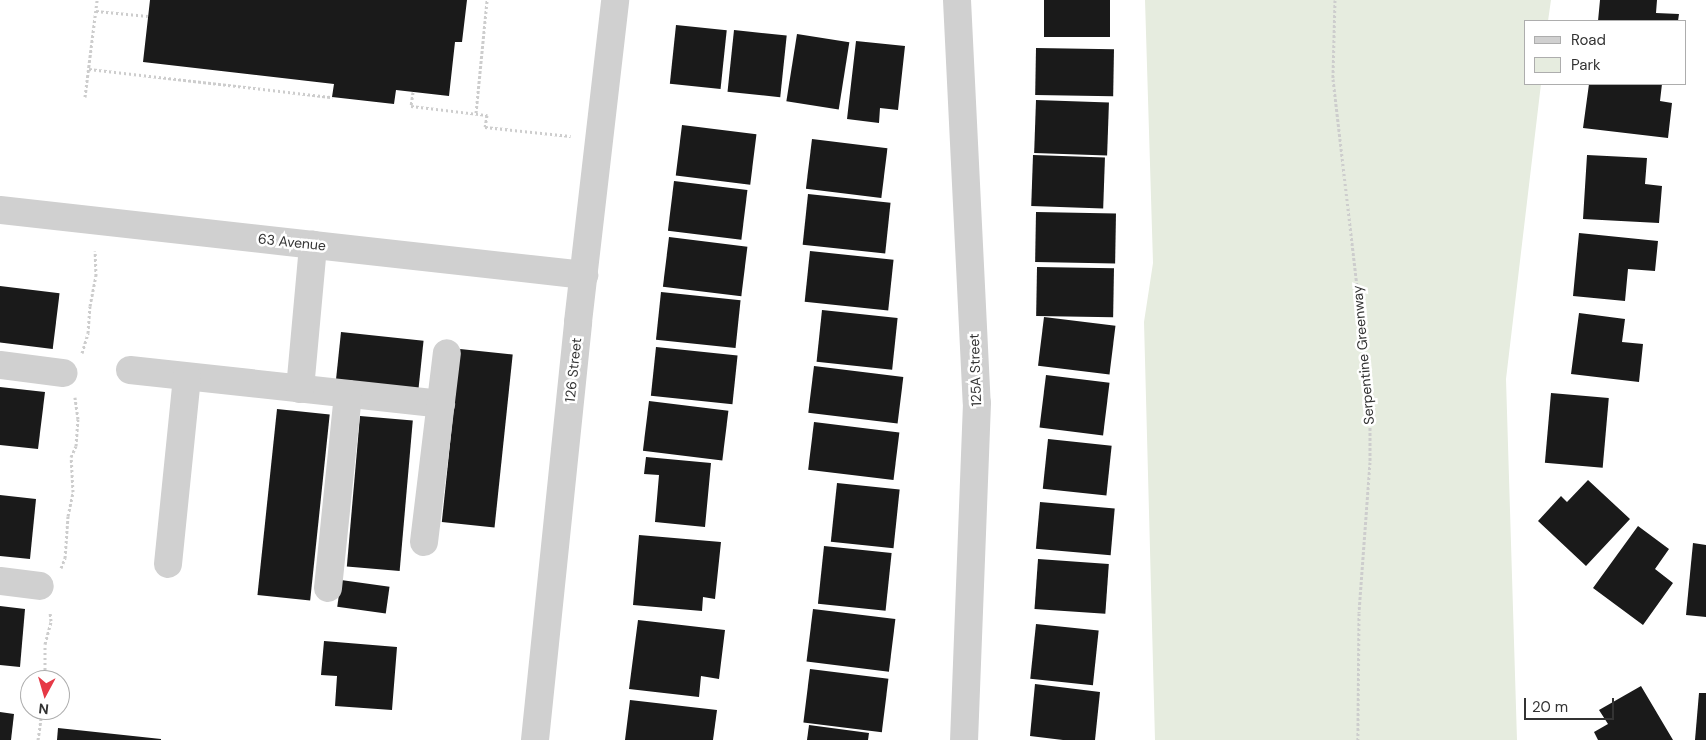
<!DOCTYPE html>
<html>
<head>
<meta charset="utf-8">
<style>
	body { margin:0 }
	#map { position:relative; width:1706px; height:740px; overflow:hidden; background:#fff; font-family:"DM Sans",sans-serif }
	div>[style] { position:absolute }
	.green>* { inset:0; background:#e6ecdf }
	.building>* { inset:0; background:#1a1a1a; transform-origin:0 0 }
	.path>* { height:3px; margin-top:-1.5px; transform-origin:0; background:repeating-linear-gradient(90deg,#cdcdcd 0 2.5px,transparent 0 5px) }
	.minor>* { height:28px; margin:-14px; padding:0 14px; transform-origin:14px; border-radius:14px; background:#d0d0d0 }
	span { translate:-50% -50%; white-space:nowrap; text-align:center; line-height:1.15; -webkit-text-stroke:5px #fff; paint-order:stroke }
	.street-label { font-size:14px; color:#333 }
	.legend { position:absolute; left:1524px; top:20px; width:162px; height:65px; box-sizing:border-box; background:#fff; border:1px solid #adadad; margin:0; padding:6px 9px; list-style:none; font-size:15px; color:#333 }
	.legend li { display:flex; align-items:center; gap:10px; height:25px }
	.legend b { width:25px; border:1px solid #adadad }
	.north { position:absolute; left:20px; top:670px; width:50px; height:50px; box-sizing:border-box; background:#fff; border:1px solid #adadad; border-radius:50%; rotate:186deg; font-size:14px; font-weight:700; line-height:20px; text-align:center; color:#333 }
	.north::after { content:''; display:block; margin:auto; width:18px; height:22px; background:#e63946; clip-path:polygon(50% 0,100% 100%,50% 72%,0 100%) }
	.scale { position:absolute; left:1524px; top:698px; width:90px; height:22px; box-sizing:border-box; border:2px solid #333; border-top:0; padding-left:6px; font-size:15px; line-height:18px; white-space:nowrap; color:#333; -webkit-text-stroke:4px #fff; paint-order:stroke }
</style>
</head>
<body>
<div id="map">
	<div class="green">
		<div style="clip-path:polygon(1145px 0,1551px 0,1548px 21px,1525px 21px,1525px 84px,1541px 84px,1506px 379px,1517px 740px,1155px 740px,1144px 322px,1153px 263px)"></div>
	</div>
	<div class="building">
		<div style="clip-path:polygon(150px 0,467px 0,462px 42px,455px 42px,449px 96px,396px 90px,394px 104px,332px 97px,334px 84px,143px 62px)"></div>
		<div style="left:1044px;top:0;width:66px;height:37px"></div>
		<div style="clip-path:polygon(1600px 0,1657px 0,1656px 13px,1679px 14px,1678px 21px,1598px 21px)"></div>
		<div style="left:676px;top:25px;width:51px;height:59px;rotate:6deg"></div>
		<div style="left:734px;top:30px;width:53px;height:62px;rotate:6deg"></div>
		<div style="left:797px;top:34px;width:53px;height:68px;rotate:9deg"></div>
		<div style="clip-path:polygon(856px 41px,905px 46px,898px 110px,880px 108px,879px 123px,847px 119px)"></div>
		<div style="left:1036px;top:48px;width:78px;height:47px;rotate:1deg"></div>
		<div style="clip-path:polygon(1589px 84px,1662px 84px,1660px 101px,1672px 103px,1668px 138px,1583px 128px)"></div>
		<div style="left:1036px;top:100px;width:73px;height:53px;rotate:2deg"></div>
		<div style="left:682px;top:125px;width:75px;height:51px;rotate:7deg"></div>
		<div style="left:812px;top:139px;width:76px;height:50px;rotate:7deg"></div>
		<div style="left:1033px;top:155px;width:72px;height:51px;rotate:2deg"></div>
		<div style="clip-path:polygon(1587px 155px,1647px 158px,1645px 184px,1662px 186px,1659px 223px,1583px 219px)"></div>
		<div style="left:674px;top:181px;width:74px;height:50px;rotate:7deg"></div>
		<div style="left:808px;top:194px;width:83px;height:51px;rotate:6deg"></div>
		<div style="left:1036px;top:212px;width:80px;height:50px;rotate:1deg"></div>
		<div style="clip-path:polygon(1579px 233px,1658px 241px,1655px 271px,1628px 269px,1625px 301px,1573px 296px)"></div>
		<div style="left:669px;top:237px;width:79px;height:50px;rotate:7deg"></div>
		<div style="left:810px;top:251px;width:84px;height:51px;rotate:6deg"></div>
		<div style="left:1037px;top:267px;width:77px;height:49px;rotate:1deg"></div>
		<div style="left:0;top:286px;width:60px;height:56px;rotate:7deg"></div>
		<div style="left:661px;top:292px;width:80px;height:48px;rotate:6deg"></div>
		<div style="left:822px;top:310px;width:76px;height:52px;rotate:6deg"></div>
		<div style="clip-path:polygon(1579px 313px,1625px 319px,1622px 342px,1643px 344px,1639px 382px,1571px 374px)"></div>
		<div style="left:1044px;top:317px;width:72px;height:49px;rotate:7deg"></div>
		<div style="left:341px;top:332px;width:83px;height:52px;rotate:6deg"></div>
		<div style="left:656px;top:347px;width:82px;height:49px;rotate:6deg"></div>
		<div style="left:460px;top:349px;width:53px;height:174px;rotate:6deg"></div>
		<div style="left:814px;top:366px;width:90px;height:47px;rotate:7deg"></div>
		<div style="left:1046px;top:375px;width:64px;height:53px;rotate:7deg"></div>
		<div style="clip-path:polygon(0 387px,45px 392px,38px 449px,0 445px)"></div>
		<div style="left:1551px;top:393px;width:58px;height:70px;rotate:5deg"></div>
		<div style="left:649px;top:401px;width:80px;height:50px;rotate:7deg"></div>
		<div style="left:277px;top:409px;width:53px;height:187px;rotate:6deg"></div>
		<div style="left:360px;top:416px;width:53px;height:151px;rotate:5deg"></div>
		<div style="left:814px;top:422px;width:86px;height:48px;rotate:7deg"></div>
		<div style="left:1048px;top:439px;width:64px;height:50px;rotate:6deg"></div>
		<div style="clip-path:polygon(646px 457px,711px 463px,705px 527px,655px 522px,659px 475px,644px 474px)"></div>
		<div style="clip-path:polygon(1588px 480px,1630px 519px,1586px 566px,1538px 521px,1561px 496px,1567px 502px)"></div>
		<div style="left:837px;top:483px;width:63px;height:59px;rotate:6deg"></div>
		<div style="clip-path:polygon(0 495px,36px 499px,30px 559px,0 556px)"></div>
		<div style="left:1040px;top:502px;width:75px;height:47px;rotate:5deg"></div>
		<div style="clip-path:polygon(1638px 526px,1669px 549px,1655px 569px,1673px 583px,1643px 625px,1593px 588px)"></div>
		<div style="clip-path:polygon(639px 535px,721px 542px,715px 599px,703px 597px,702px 611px,633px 605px)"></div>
		<div style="clip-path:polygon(1693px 543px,1706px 545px,1706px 617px,1686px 615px)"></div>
		<div style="left:824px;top:546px;width:68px;height:58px;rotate:6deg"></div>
		<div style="left:1038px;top:559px;width:71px;height:50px;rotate:4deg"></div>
		<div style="left:341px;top:580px;width:49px;height:27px;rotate:8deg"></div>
		<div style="clip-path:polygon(0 606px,25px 609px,20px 667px,0 665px)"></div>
		<div style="left:813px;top:609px;width:83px;height:53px;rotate:7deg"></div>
		<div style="clip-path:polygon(638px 620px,725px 630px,719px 679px,701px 676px,699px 697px,629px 689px)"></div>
		<div style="left:1036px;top:624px;width:63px;height:55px;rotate:6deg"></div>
		<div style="clip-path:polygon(324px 641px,397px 647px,392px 710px,335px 706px,337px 676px,321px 675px)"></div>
		<div style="left:810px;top:669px;width:79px;height:54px;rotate:7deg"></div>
		<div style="clip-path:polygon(1035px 684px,1100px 692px,1095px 740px,1063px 740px,1030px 736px)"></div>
		<div style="clip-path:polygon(1641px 686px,1673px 740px,1598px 740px,1594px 732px,1608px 724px,1599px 710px)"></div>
		<div style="clip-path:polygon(1699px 693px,1706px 693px,1706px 740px,1695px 740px)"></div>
		<div style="clip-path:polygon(630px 700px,717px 710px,713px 740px,625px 740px)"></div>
		<div style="clip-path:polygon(0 712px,14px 714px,11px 740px,0 740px)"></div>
		<div style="clip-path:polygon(809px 725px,869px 733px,868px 740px,807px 740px)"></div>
		<div style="clip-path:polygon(58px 728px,161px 739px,161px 740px,57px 740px)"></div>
	</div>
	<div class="path">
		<div style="left:1335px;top:0;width:79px;rotate:91.5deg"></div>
		<div style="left:1333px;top:79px;width:321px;rotate:83.4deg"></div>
		<div style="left:1370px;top:398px;width:64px;rotate:90deg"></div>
		<div style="left:1370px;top:462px;width:151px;rotate:94.2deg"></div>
		<div style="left:1359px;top:613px;width:127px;rotate:90.5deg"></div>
		<div style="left:96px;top:11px;width:52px;rotate:5.5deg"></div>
		<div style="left:89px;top:69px;width:245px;rotate:6.6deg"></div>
		<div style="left:413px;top:92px;width:14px;rotate:98deg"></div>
		<div style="left:411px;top:106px;width:77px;rotate:6.8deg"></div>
		<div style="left:487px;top:115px;width:12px;rotate:99deg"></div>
		<div style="left:485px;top:127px;width:86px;rotate:6deg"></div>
		<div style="left:85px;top:97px;width:98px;rotate:-82.9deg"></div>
		<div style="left:476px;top:113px;width:114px;rotate:-84.4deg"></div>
		<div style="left:82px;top:353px;width:21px;rotate:-73deg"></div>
		<div style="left:88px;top:333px;width:27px;rotate:-86deg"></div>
		<div style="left:90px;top:306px;width:31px;rotate:-79deg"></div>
		<div style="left:96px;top:276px;width:25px;rotate:-92deg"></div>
		<div style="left:61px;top:568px;width:11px;rotate:-68deg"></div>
		<div style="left:65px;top:558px;width:42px;rotate:-85.9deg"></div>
		<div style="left:68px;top:516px;width:25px;rotate:-78deg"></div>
		<div style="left:73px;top:492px;width:35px;rotate:-93deg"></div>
		<div style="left:71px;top:457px;width:12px;rotate:-66deg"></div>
		<div style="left:76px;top:446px;width:27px;rotate:-86deg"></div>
		<div style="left:78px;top:419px;width:22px;rotate:-98deg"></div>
		<div style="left:45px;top:680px;width:36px;rotate:-90deg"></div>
		<div style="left:45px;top:644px;width:24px;rotate:-75deg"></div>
		<div style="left:51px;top:621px;width:9px;rotate:-96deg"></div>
		<div style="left:38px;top:740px;width:30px;rotate:-82deg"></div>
	</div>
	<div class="minor">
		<div style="left:957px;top:0;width:403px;rotate:87.2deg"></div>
		<div style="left:977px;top:403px;width:337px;rotate:92.2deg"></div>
		<div style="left:0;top:210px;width:588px;rotate:6.35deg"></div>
		<div style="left:0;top:365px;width:64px;rotate:7.2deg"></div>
		<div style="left:130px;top:370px;width:313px;rotate:6.2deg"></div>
		<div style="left:300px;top:389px;width:145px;rotate:-84.8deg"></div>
		<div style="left:424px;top:542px;width:190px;rotate:-83.1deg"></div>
		<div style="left:168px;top:564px;width:188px;rotate:-84.2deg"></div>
		<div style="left:0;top:581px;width:40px;rotate:7.1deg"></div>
		<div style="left:328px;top:588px;width:195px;rotate:-84.1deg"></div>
		<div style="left:535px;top:740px;width:420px;rotate:-84.1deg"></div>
		<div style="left:578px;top:322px;width:324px;rotate:-83.4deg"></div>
	</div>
	<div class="street-label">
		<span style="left:292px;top:242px;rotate:6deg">63 Avenue</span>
		<span style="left:1363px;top:355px;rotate:-95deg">Serpentine Greenway</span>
		<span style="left:573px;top:370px;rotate:-84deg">126 Street</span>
		<span style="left:975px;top:370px;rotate:-92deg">125A Street</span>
	</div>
	<ul class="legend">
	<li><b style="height:6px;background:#d0d0d0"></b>Road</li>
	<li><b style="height:14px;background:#e6ecdf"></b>Park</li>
	</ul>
	<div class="north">N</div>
	<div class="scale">20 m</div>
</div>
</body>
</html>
